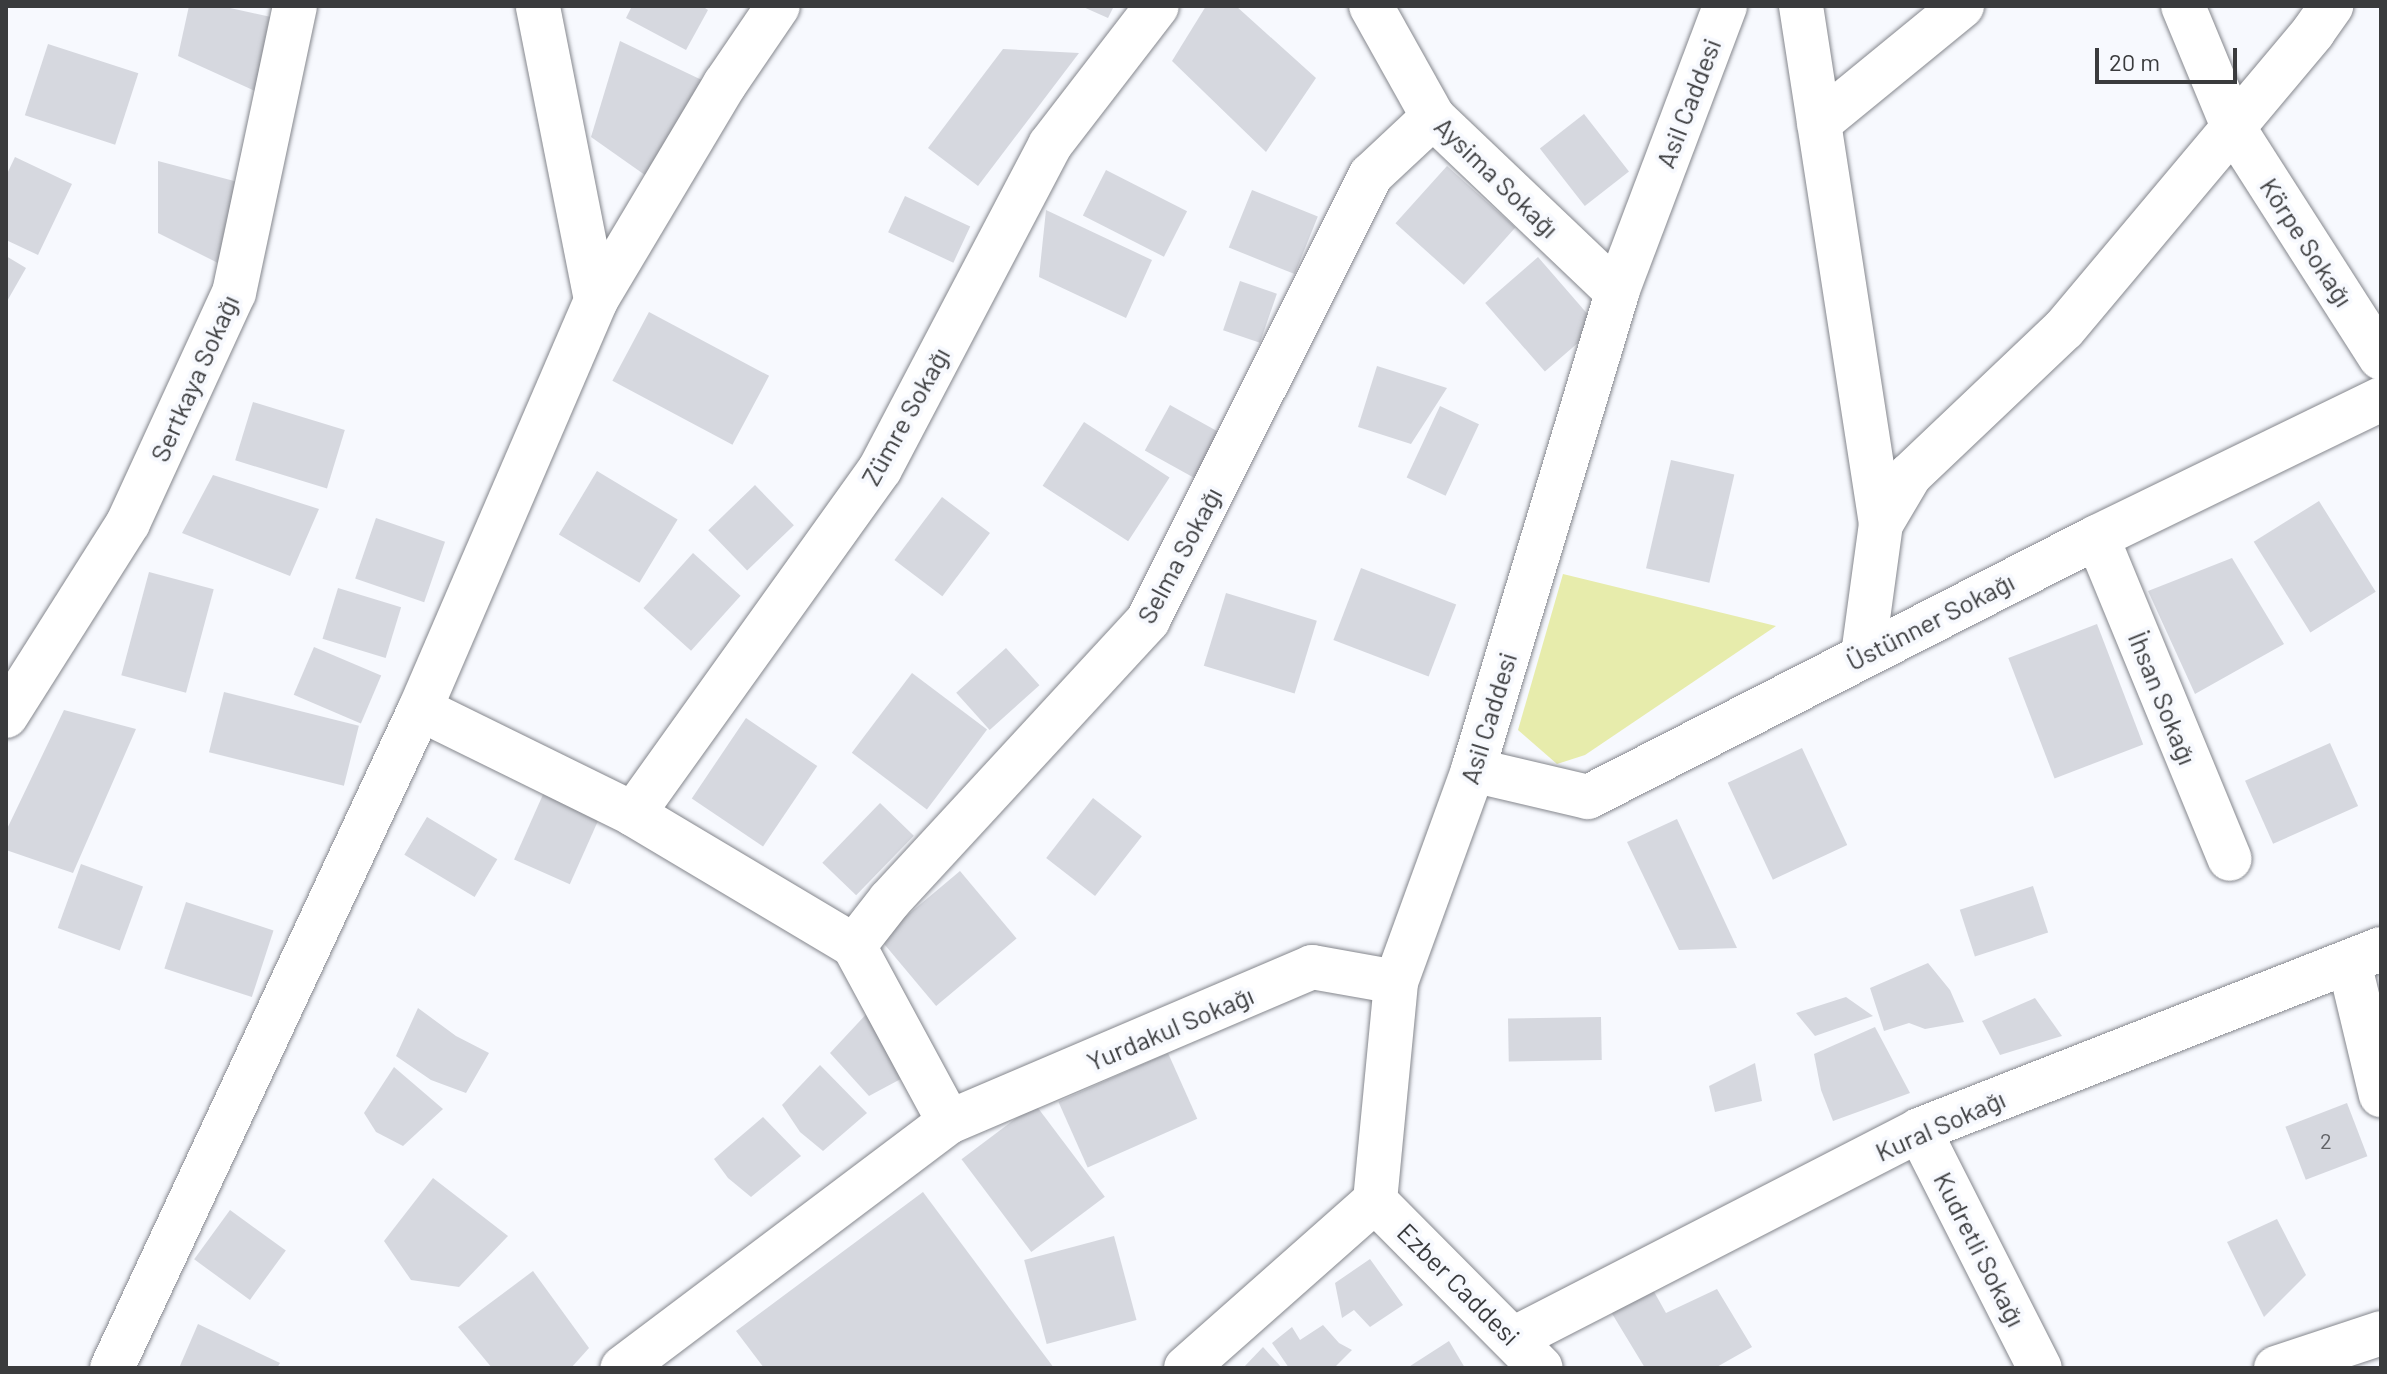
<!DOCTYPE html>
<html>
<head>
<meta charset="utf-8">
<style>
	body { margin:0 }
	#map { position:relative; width:2387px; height:1374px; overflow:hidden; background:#f7f9fe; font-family:Barlow,sans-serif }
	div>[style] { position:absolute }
	.green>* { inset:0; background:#e7ecac }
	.building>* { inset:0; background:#d6d8df; transform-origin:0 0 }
	.roads { filter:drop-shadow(0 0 2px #85878d) drop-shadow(0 0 2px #85878d) }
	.street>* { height:44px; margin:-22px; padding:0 22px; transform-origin:22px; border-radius:22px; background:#fff }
	.secondary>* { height:44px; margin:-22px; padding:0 22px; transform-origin:22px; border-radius:22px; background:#fff }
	span { translate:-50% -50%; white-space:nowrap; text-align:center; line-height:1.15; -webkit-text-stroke:8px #f7f9fe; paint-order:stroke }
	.number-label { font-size:22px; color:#616266 }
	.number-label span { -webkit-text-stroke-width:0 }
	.street-label { font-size:26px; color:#3a3b3d }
	.frame { position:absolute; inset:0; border:8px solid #3a3b3d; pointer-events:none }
	.scale { position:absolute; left:2095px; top:48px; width:142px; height:36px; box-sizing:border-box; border:4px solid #3a3b3d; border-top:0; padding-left:10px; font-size:24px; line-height:28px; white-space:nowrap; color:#3a3b3d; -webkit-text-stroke:6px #f7f9fe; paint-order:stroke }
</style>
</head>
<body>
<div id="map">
	<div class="green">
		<div style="clip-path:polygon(1563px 574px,1776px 626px,1585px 755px,1557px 764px,1518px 730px)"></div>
	</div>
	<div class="building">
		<div style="clip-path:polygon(189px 6px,221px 6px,271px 17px,255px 91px,178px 56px)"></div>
		<div style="clip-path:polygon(632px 6px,702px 6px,708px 10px,686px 50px,626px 18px)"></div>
		<div style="clip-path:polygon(1081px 6px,1114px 6px,1108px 18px)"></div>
		<div style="clip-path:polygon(1206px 6px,1236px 6px,1316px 78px,1266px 152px,1172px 61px)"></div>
		<div style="clip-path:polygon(620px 41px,706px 82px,652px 180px,591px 137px)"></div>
		<div style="left:48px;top:44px;width:95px;height:75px;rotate:18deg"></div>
		<div style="clip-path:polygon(1003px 49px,1079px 53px,978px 186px,928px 148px)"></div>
		<div style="left:1584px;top:114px;width:73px;height:56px;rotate:52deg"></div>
		<div style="clip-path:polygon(15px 157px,72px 184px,38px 255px,6px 240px,6px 176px)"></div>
		<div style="clip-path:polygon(158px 161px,238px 182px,218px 263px,158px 233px)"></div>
		<div style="left:1447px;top:166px;width:92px;height:77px;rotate:42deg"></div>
		<div style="left:1106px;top:170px;width:91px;height:51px;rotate:27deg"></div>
		<div style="left:1252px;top:190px;width:71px;height:62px;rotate:22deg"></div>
		<div style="left:905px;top:196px;width:72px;height:40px;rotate:25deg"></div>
		<div style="clip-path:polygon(1046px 210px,1152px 260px,1126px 318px,1039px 277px)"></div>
		<div style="clip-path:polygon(6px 256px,26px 268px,6px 303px)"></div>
		<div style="left:1538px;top:257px;width:91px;height:70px;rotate:49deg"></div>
		<div style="left:1240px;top:281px;width:39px;height:52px;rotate:19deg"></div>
		<div style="left:649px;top:312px;width:136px;height:78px;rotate:28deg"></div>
		<div style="clip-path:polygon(1377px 366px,1447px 388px,1411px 444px,1358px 427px)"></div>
		<div style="left:253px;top:402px;width:96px;height:61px;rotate:17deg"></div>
		<div style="left:1170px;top:405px;width:65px;height:52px;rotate:29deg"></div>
		<div style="left:1440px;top:406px;width:43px;height:79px;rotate:25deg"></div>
		<div style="left:1084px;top:422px;width:102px;height:76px;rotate:33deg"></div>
		<div style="left:1671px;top:460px;width:65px;height:111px;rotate:13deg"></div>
		<div style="left:597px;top:471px;width:94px;height:74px;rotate:31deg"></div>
		<div style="clip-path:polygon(213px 475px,319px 509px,290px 576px,182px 533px)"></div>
		<div style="left:755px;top:485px;width:56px;height:65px;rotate:46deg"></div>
		<div style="left:942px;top:497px;width:60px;height:79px;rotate:37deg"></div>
		<div style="left:2319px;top:501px;width:107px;height:77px;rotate:58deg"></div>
		<div style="left:376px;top:518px;width:73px;height:64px;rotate:19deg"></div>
		<div style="left:693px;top:553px;width:64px;height:74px;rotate:42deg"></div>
		<div style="clip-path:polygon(2232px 558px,2284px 644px,2195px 694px,2148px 591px)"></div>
		<div style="left:1361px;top:568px;width:102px;height:77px;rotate:21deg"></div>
		<div style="left:149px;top:572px;width:67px;height:107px;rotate:15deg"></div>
		<div style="left:338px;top:588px;width:66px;height:53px;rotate:17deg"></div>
		<div style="left:1226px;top:593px;width:95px;height:76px;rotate:17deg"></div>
		<div style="left:2097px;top:624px;width:129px;height:95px;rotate:69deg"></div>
		<div style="left:314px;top:647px;width:73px;height:52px;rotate:23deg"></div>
		<div style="left:1006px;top:648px;width:50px;height:67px;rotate:48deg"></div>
		<div style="left:912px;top:673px;width:94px;height:100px;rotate:37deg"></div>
		<div style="left:224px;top:692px;width:139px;height:62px;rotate:14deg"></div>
		<div style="clip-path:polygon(64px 710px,136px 729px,73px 873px,6px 850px,6px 831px)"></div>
		<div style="left:746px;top:718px;width:86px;height:97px;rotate:34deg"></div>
		<div style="left:2330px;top:743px;width:69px;height:93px;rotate:66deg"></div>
		<div style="left:1802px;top:748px;width:107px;height:82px;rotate:65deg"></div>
		<div style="left:545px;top:790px;width:61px;height:76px;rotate:24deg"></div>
		<div style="left:1093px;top:798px;width:62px;height:76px;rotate:38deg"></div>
		<div style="left:880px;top:803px;width:47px;height:83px;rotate:44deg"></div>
		<div style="left:427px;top:817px;width:82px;height:44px;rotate:31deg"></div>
		<div style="clip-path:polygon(1677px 819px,1737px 948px,1679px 950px,1627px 842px)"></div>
		<div style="left:81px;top:864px;width:66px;height:68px;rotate:20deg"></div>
		<div style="left:960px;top:871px;width:88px;height:105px;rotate:50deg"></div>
		<div style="left:2033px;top:886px;width:49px;height:77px;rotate:72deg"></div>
		<div style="left:186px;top:902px;width:92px;height:70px;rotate:18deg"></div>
		<div style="clip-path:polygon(1928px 963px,1950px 990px,1964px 1022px,1925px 1029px,1909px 1023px,1884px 1031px,1870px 988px)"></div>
		<div style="clip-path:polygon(1846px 997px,1873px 1016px,1815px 1036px,1796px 1013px)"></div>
		<div style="clip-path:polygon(2035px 998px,2062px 1036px,2000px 1055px,1982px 1021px)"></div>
		<div style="clip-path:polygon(418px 1008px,456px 1036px,489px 1053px,466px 1093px,431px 1080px,396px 1056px)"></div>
		<div style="clip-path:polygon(871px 1009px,910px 1074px,869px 1096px,830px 1053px)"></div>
		<div style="left:1601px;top:1017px;width:43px;height:93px;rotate:89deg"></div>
		<div style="clip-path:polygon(1875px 1027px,1910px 1093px,1833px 1121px,1821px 1090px,1814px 1054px)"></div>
		<div style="left:1168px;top:1053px;width:72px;height:120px;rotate:66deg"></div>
		<div style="clip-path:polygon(1755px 1063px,1762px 1101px,1715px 1112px,1709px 1086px)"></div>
		<div style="clip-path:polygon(820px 1065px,867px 1113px,823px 1151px,800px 1132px,782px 1105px)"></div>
		<div style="clip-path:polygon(394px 1067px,443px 1109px,403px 1146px,376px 1132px,364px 1113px)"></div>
		<div style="left:2347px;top:1103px;width:57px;height:66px;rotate:69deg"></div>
		<div style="left:1035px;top:1104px;width:116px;height:92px;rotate:53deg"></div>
		<div style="clip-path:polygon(763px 1117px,801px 1156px,751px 1197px,728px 1178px,714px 1159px)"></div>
		<div style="clip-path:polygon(433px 1178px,508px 1236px,459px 1287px,411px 1280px,384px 1241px)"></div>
		<div style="clip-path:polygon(923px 1192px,1054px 1368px,764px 1368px,736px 1331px)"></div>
		<div style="left:230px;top:1210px;width:69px;height:61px;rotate:36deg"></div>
		<div style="clip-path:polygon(2277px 1219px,2306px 1275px,2264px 1317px,2227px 1242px)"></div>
		<div style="left:1114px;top:1236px;width:87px;height:93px;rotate:75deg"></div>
		<div style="clip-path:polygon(1370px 1259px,1403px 1305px,1370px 1327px,1354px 1310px,1342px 1318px,1335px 1283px)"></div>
		<div style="clip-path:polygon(533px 1271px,589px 1348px,571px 1368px,492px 1368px,458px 1327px)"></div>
		<div style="clip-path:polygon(1648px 1281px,1666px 1313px,1717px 1289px,1752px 1347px,1715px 1368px,1645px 1368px,1608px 1307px)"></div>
		<div style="clip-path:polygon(198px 1324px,280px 1363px,277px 1368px,179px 1368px)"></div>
		<div style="clip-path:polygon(1323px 1325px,1339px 1343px,1352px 1350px,1334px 1368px,1289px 1368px,1272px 1343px,1292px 1327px,1300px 1340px)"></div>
		<div style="clip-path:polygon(1449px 1341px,1465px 1368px,1407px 1368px)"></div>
		<div style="clip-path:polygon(1263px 1347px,1282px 1368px,1243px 1368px)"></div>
	</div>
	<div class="roads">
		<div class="street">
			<div style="left:1371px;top:6px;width:127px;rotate:60.8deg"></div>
			<div style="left:1433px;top:117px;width:254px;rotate:43.6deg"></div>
			<div style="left:1801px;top:6px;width:524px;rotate:81.22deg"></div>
			<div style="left:2183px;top:6px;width:131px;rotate:67.5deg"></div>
			<div style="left:2233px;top:127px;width:274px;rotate:57.4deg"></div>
			<div style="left:1819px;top:123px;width:185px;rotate:-39.3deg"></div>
			<div style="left:596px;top:300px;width:252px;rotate:-59.2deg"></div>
			<div style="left:725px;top:84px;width:94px;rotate:-55.8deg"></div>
			<div style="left:2097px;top:537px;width:348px;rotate:67.6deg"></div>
			<div style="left:1863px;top:655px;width:132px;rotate:-82.2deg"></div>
			<div style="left:1881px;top:524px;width:57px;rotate:-59.4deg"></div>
			<div style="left:1910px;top:475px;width:212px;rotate:-43.5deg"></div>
			<div style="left:2064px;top:329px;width:388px;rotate:-50deg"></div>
			<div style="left:2313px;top:32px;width:32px;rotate:-55deg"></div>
			<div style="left:420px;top:709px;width:237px;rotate:26.2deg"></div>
			<div style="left:633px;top:814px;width:257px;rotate:30.8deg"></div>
			<div style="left:854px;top:946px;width:200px;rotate:61.6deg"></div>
			<div style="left:949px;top:1122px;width:409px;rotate:143deg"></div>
			<div style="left:6px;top:716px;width:228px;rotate:-57.7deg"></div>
			<div style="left:128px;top:523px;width:253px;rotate:-65.3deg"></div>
			<div style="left:234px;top:293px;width:293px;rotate:-78deg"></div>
			<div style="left:1473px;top:770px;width:118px;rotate:13.2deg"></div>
			<div style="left:1588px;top:797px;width:572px;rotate:-27.06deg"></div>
			<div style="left:2097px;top:537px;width:316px;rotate:-25.9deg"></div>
			<div style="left:633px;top:814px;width:424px;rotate:-54.4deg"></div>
			<div style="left:880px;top:469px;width:366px;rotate:-62.3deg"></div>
			<div style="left:1050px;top:145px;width:175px;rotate:-52.4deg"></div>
			<div style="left:854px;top:946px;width:58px;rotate:-52deg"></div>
			<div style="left:890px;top:900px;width:381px;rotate:-47.3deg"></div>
			<div style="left:1148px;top:620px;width:498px;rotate:-63.4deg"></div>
			<div style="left:1371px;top:175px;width:85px;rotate:-43.1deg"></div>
			<div style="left:2349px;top:962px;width:137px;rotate:76.5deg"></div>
			<div style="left:949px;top:1122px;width:395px;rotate:-23.1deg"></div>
			<div style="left:1312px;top:967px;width:85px;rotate:10.1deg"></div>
			<div style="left:1919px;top:1130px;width:267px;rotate:63.1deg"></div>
			<div style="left:1515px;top:1338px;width:454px;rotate:-27.2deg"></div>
			<div style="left:1919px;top:1130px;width:496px;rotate:-21.4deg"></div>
			<div style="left:112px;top:1368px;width:727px;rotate:-64.95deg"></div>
			<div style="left:420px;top:709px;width:445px;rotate:-66.7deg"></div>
			<div style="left:596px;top:300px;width:300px;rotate:-101.2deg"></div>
			<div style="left:2276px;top:1368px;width:111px;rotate:-18.4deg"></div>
		</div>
		<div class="secondary">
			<div style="left:1375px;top:1201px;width:235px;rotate:45.2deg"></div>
			<div style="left:1186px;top:1368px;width:252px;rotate:-41.5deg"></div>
			<div style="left:1375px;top:1201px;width:220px;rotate:-84.5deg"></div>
			<div style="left:1396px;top:982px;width:226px;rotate:-70deg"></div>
			<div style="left:1473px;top:770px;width:499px;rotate:-73.2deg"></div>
			<div style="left:1617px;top:292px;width:306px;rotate:-69.3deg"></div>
		</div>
	</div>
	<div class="number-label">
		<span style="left:2326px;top:1141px">2</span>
	</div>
	<div class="street-label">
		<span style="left:1688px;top:103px;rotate:-69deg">Asil Caddesi</span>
		<span style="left:1497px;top:177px;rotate:44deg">Aysima Sokağı</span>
		<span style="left:2307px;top:242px;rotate:57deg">Körpe Sokağı</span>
		<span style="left:194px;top:378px;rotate:-66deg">Sertkaya Sokağı</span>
		<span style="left:905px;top:416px;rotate:-61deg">Zümre Sokağı</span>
		<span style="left:1179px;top:555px;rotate:-62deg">Selma Sokağı</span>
		<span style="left:1930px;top:621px;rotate:-27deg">Üstünner Sokağı</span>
		<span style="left:2163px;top:698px;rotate:68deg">İhsan Sokağı</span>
		<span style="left:1488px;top:718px;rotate:-73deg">Asil Caddesi</span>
		<span style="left:1170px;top:1028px;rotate:-23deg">Yurdakul Sokağı</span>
		<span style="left:1940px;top:1125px;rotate:-24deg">Kural Sokağı</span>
		<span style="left:1980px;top:1249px;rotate:63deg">Kudretli Sokağı</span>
		<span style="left:1459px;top:1284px;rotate:45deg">Ezber Caddesi</span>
	</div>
	<div class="frame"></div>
	<div class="scale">20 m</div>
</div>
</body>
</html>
